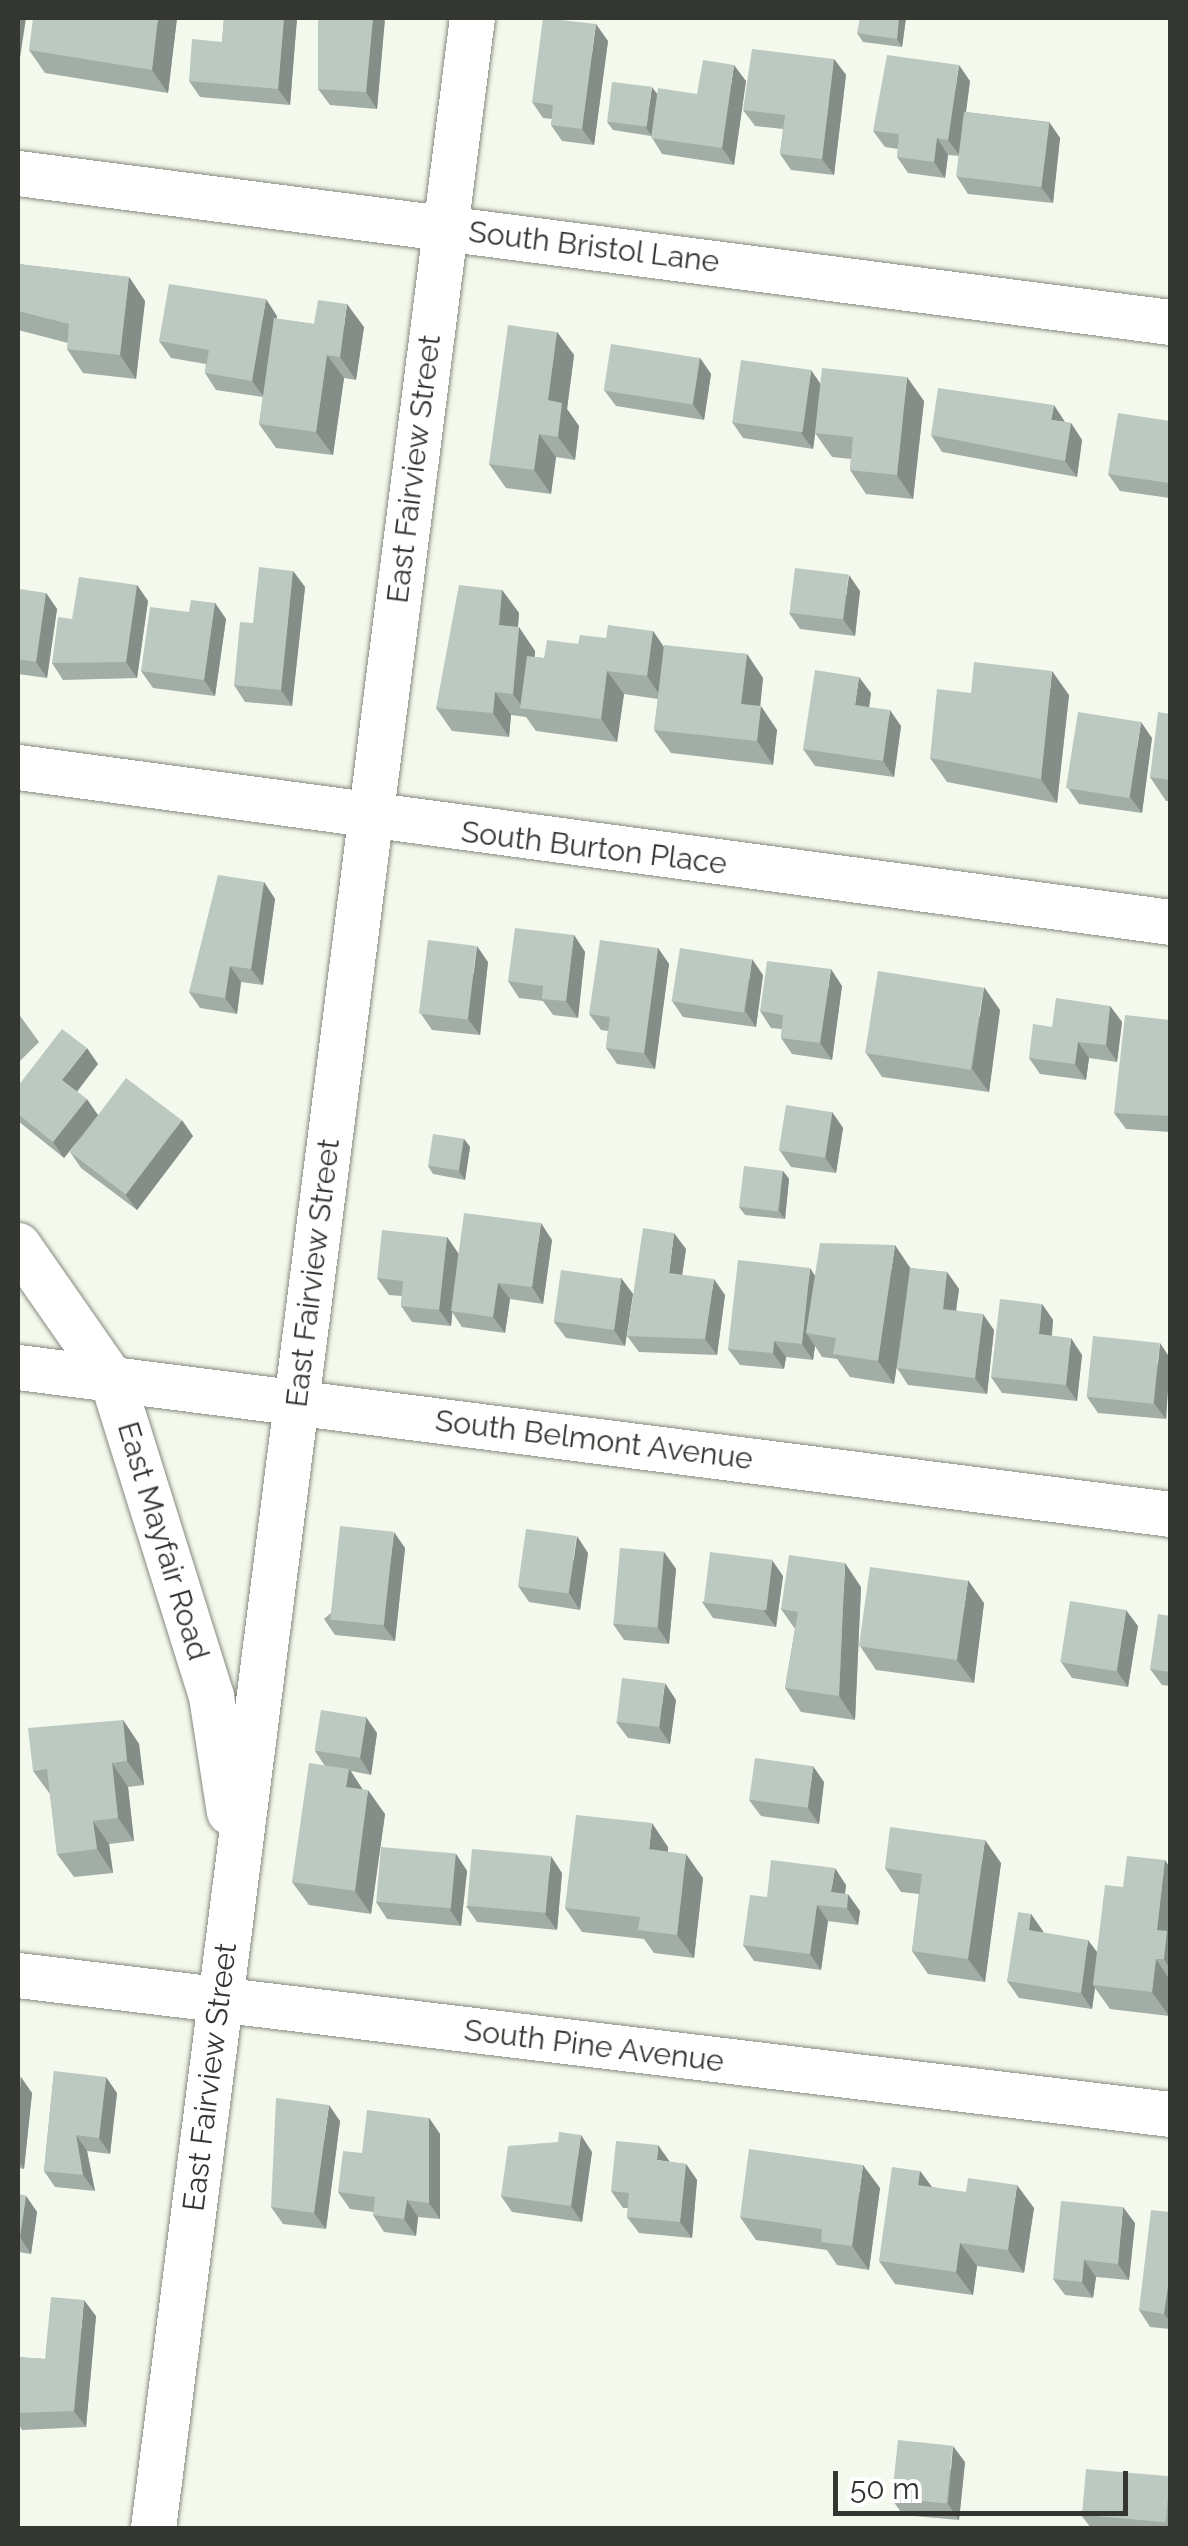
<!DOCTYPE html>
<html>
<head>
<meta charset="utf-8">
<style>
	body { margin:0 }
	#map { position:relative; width:1188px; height:2546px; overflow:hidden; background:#f4f9ed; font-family:Raleway,sans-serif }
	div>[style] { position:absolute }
	.roads { filter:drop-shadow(0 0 2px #868a7f) drop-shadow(0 0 2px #868a7f) }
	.minor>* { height:45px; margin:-22.5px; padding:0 22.5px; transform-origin:22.5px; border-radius:22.5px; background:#fff }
	.wall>* { inset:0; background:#a2ada6 }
	.shaded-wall>* { inset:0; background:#848d87 }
	.building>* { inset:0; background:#bcc9c1; transform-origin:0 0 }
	span { translate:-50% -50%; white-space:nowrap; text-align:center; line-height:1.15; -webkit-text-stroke:10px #fff; paint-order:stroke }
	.street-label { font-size:30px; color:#343631 }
	.frame { position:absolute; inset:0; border:20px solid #343631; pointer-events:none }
	.scale { position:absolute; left:833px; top:2471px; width:295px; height:45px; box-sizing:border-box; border:5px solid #343631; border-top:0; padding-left:12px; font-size:30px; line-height:35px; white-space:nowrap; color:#343631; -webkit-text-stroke:8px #fff; paint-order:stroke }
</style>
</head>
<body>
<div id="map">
	<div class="roads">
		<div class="minor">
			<div style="left:18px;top:173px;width:1162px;rotate:7.37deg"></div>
			<div style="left:18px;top:767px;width:1162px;rotate:7.66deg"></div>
			<div style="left:18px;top:1245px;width:165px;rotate:55.2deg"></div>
			<div style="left:112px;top:1380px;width:331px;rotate:72.6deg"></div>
			<div style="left:211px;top:1696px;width:117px;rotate:81.2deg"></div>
			<div style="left:18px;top:1367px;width:1161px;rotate:7.27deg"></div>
			<div style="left:18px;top:1975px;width:1160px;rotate:6.88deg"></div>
			<div style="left:153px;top:2528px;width:2530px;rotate:-82.76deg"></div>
		</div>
	</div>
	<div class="wall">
		<div style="clip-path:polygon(177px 18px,168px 93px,45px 73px,29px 50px)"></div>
		<div style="clip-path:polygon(224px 18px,297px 18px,290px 105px,200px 97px,189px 81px,222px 42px)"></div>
		<div style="clip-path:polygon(318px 18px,385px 18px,377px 109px,330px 105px,318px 89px)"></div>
		<div style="clip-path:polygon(906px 18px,902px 47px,863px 42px,857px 33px)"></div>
		<div style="clip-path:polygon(608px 41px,594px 145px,562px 141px,551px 125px,552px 119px,543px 118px,532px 102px)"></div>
		<div style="clip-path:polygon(834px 59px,846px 75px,834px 175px,791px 170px,780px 154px,783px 129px,755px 126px,743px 110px)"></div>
		<div style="clip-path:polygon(746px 81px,734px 165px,662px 154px,651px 136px,613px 130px,607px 122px)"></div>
		<div style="clip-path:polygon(970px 81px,966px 112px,1049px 122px,1060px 138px,1053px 203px,968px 194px,957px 177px,960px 156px,948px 155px,945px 178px,908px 173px,897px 157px,898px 149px,885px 147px,873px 131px)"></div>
		<div style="clip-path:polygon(18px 264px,129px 277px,145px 301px,136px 379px,83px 373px,67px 349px,68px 343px,18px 330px)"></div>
		<div style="clip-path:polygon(277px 316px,277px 319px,314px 324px,364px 327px,356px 380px,344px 378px,333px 455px,276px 448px,259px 424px,263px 397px,216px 390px,205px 373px,206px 364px,171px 358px,159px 341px)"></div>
		<div style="clip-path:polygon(557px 332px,574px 355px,567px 409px,579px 426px,575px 460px,556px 457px,551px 494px,506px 488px,489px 464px)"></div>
		<div style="clip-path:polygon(700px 358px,711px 374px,704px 420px,616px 406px,604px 390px)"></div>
		<div style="clip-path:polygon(821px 384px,924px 401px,913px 499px,866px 494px,850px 470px,851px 459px,832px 457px,815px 433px,813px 449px,743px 438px,732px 422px)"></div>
		<div style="clip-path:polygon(1170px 421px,1170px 498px,1120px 491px,1108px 474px)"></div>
		<div style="clip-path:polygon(1065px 422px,1071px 423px,1082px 440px,1077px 477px,942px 452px,931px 435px)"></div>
		<div style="clip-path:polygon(293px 571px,305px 587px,292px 706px,245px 702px,234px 685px,253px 623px)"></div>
		<div style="clip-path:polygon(137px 585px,148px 601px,137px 678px,63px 680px,52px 663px,72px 619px)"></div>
		<div style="clip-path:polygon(502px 590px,519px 613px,518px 627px,535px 651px,535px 657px,544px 658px,578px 644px,606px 638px,653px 631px,664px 647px,747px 654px,763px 678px,760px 706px,777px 730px,773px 765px,671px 753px,654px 730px,658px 699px,624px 694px,617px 742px,536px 731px,526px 717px,511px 715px,509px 737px,452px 731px,436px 708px)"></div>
		<div style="clip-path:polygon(860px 591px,855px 636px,800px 629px,789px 613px)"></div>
		<div style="clip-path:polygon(46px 593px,57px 609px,47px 678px,18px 674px,18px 610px)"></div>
		<div style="clip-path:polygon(215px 603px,226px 619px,215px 696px,153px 688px,141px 671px,189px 612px)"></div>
		<div style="clip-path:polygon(871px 693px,869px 707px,901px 726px,894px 777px,815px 766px,803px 749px)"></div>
		<div style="clip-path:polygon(971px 693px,1069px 695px,1057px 803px,947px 782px,930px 758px)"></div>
		<div style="clip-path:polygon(1170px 714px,1170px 801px,1166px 801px,1150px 777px)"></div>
		<div style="clip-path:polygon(1152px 738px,1142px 813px,1079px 804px,1068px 788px)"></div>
		<div style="clip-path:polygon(264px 882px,275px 899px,263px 985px,241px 982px,237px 1014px,200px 1008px,189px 992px)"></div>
		<div style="clip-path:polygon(574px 935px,585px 952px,578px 1018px,553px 1015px,543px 1001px,519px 998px,508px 981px)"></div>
		<div style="clip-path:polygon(658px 948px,669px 964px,655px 1069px,617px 1064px,606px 1048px,608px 1031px,601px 1030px,589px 1014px)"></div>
		<div style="clip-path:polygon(488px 962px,480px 1035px,432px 1030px,421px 1014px)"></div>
		<div style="clip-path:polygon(763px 975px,756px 1027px,683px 1017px,672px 1001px)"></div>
		<div style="clip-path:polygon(842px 986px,832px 1060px,792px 1054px,781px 1038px,782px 1029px,771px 1028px,760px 1011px)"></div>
		<div style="clip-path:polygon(1110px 1006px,1122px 1022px,1117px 1062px,1089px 1058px,1086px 1080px,1040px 1074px,1029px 1058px,1052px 1027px)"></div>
		<div style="clip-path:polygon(1000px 1010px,989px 1092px,882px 1077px,866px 1053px)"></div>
		<div style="clip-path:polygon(18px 1013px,39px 1042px,18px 1063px)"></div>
		<div style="clip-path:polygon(1170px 1020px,1170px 1132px,1126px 1129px,1114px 1113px)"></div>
		<div style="clip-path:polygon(98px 1064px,77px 1092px,98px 1115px,193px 1136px,137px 1210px,81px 1168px,70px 1152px,82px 1136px,64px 1158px,18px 1121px,18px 1086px)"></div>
		<div style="clip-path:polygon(832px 1112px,843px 1128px,836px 1173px,791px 1167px,780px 1151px)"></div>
		<div style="clip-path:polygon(464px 1139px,470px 1147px,465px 1180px,433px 1174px,428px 1166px)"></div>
		<div style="clip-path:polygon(783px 1171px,789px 1179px,785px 1219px,745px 1215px,739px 1207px)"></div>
		<div style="clip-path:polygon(447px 1237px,458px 1253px,552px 1240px,543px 1304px,510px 1299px,505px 1333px,462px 1327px,452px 1312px,451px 1326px,412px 1322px,401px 1306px,402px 1296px,389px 1295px,377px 1278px)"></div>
		<div style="clip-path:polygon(686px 1249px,682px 1275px,725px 1295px,717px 1355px,639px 1352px,627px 1336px)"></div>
		<div style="clip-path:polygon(910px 1268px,947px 1272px,959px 1289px,956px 1310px,994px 1330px,987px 1394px,908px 1385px,897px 1368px,898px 1359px,894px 1384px,850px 1377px,837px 1359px,822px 1357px,815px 1346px,813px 1360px,786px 1357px,784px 1369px,740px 1365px,728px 1349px,815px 1275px)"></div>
		<div style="clip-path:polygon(621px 1278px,633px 1294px,625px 1346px,566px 1338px,554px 1322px)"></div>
		<div style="clip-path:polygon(1042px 1304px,1053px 1320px,1052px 1336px,1082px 1355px,1077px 1401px,1002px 1393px,991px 1377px)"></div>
		<div style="clip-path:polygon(1170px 1358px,1166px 1419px,1098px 1413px,1087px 1397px)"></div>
		<div style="clip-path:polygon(405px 1548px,395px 1641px,335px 1635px,324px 1619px)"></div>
		<div style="clip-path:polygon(664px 1552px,676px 1569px,669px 1644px,624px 1640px,613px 1624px)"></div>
		<div style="clip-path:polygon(588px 1553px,580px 1610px,529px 1602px,518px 1586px)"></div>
		<div style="clip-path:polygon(783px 1576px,776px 1627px,713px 1618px,702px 1602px)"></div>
		<div style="clip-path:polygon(861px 1587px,855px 1720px,801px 1712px,785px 1688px,795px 1629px,781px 1609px)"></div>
		<div style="clip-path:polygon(984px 1603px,974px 1683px,876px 1670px,860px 1646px)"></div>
		<div style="clip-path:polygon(1170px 1616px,1170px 1686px,1162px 1685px,1150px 1669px)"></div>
		<div style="clip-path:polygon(1138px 1626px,1128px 1687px,1072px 1678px,1061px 1662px)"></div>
		<div style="clip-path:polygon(676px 1700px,670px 1744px,628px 1738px,616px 1722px)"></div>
		<div style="clip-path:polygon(123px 1720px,139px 1744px,144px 1785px,128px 1787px,134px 1841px,109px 1844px,113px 1873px,74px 1877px,57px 1854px,50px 1794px,33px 1771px)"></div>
		<div style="clip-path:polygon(377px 1733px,371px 1775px,351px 1771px,363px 1790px,385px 1814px,371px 1914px,309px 1905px,292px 1882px,325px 1766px,315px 1751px)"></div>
		<div style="clip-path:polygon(824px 1782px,819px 1824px,761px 1816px,749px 1800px)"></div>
		<div style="clip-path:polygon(668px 1847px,668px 1852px,703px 1878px,694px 1958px,654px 1953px,644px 1939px,582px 1932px,565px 1908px)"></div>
		<div style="clip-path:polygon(456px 1854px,467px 1871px,461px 1926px,387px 1919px,376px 1902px)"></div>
		<div style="clip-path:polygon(1165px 1860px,1170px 1868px,1170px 1998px,1169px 2016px,1110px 2009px,1095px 1988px,1092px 2009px,1019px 1998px,1007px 1981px,1031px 1914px,1042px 1932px,1097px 1952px,1123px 1887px)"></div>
		<div style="clip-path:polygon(1001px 1863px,985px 1982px,928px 1974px,912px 1951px,919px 1894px,901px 1892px,885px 1868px)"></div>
		<div style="clip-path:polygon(562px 1873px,557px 1930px,477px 1922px,466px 1906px)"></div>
		<div style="clip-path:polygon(846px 1885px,845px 1894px,860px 1911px,858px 1925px,828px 1921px,821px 1970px,754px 1961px,743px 1945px,767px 1897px)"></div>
		<div style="clip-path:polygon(54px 2071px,117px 2093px,110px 2154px,87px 2151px,95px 2191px,55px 2187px,44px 2171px)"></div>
		<div style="clip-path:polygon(18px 2077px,32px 2093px,24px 2169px,18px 2168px)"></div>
		<div style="clip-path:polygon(429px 2118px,440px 2134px,440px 2219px,418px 2217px,416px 2236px,384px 2232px,373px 2215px,374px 2212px,350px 2209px,338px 2192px,362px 2153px)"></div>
		<div style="clip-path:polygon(340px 2121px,326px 2229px,283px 2224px,271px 2207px)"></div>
		<div style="clip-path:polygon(592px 2152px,582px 2222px,512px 2212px,501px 2196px)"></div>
		<div style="clip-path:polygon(670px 2162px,686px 2164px,697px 2180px,692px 2238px,639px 2233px,627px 2217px,628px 2208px,623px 2208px,611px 2191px)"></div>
		<div style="clip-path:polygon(920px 2171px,932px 2187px,1034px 2208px,1024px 2273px,977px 2266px,973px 2295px,895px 2284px,879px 2261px)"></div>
		<div style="clip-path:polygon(880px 2188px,869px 2270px,837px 2265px,827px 2250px,756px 2240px,740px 2217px)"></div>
		<div style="clip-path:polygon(18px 2194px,26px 2196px,37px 2212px,31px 2254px,18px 2252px)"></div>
		<div style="clip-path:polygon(1170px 2212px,1170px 2329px,1150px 2327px,1139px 2310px)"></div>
		<div style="clip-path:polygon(1135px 2223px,1129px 2280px,1096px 2277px,1093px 2298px,1065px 2295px,1053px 2279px)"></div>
		<div style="clip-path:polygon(96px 2316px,86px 2427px,22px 2430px,18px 2423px,18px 2357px,45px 2359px)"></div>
		<div style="clip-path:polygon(965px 2462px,959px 2520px,903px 2515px,891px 2498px)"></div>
		<div style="clip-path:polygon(1170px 2477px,1170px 2528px,1091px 2528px,1081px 2515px)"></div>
	</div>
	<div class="shaded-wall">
		<div style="clip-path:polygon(18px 18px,26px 18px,18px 71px)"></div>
		<div style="clip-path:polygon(158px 18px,177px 18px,168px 93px,152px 70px)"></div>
		<div style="clip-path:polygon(284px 18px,297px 18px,290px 105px,278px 89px)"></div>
		<div style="clip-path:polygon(373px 18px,385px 18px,377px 109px,366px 92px)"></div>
		<div style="clip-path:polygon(899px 18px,906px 18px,902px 47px,897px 39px)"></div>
		<div style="clip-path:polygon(596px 24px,608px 41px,594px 145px,582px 129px)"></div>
		<div style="clip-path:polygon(834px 59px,846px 75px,834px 175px,822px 159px)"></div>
		<div style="clip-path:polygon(734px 65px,746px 81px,734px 165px,722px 148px)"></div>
		<div style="clip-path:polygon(959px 65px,970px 81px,960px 156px,948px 140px)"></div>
		<div style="clip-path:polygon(652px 87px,658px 95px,652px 136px,646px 128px)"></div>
		<div style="clip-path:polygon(1049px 122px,1060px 138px,1053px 203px,1041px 187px)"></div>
		<div style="clip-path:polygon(937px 138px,948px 155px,945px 178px,934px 162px)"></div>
		<div style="clip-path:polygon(129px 277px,145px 301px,136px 379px,120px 355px)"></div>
		<div style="clip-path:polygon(266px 299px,277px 316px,264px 397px,252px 381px)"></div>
		<div style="clip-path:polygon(347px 304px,364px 327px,356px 380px,340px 357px)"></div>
		<div style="clip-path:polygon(557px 332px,574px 355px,567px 409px,579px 426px,575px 460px,558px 437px,548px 400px)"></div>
		<div style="clip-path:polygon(327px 355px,344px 378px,333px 455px,316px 432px)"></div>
		<div style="clip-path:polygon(700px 358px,711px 374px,704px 420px,693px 404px)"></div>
		<div style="clip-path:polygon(811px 370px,822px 386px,813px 449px,801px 433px)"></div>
		<div style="clip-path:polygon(907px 377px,924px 401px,913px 499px,897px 475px)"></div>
		<div style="clip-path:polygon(1054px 405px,1065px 422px,1051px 420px)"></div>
		<div style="clip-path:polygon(1071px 423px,1082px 440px,1077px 477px,1065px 461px)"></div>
		<div style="clip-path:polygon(539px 434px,556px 457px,551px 494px,534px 470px)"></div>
		<div style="clip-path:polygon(293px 571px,305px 587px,292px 706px,281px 690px)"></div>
		<div style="clip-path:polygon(849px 575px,860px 591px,855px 636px,843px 619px)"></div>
		<div style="clip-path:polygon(137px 585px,148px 601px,137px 678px,126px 662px)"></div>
		<div style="clip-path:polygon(502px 590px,519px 613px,516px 649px,499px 625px)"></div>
		<div style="clip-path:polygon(46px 593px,57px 609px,47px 678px,36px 662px)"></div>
		<div style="clip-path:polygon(215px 603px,226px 619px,215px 696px,204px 680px)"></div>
		<div style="clip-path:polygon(519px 627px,535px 651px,530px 709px,523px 708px,513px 694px)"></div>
		<div style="clip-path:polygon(653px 631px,669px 655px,663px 700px,647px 676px)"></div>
		<div style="clip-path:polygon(747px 654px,763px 678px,758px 727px,741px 704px)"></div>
		<div style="clip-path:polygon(607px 671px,624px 694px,617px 742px,601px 719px)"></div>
		<div style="clip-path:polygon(1052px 671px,1069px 695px,1057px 803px,1041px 779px)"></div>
		<div style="clip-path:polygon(859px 677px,871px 693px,867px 721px,855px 705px)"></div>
		<div style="clip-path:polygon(495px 692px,511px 715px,509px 737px,493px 713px)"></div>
		<div style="clip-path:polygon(761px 706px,777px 730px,773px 765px,757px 741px)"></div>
		<div style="clip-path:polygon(890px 710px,901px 726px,894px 777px,883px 761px)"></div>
		<div style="clip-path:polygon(1141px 722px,1152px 738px,1142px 813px,1130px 797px)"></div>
		<div style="clip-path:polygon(264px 882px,275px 899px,263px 985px,251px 969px)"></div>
		<div style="clip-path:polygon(574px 935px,585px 952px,578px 1018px,566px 1001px)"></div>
		<div style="clip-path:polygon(477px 946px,488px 962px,480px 1035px,468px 1019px)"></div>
		<div style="clip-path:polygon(658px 948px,669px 964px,655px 1069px,644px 1053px)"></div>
		<div style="clip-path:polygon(752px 959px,763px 975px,756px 1027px,745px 1011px)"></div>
		<div style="clip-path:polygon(230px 966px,241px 982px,237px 1014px,225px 998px)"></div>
		<div style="clip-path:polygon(831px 969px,842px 986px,832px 1060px,820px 1043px)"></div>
		<div style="clip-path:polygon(984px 987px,1000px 1010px,989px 1092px,972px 1069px)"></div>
		<div style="clip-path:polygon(1110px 1006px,1122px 1022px,1117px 1062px,1106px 1045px)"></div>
		<div style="clip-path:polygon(1078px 1042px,1089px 1058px,1086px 1080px,1075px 1064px)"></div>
		<div style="clip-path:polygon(87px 1048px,98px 1064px,73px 1096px,62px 1080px)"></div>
		<div style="clip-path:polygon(87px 1099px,98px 1115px,64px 1158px,53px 1142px)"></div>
		<div style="clip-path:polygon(832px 1112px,843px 1128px,836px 1173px,825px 1157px)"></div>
		<div style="clip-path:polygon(182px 1120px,193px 1136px,137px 1210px,125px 1194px)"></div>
		<div style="clip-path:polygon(464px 1139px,470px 1147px,465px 1180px,459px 1171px)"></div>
		<div style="clip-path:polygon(783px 1171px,789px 1179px,785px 1219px,779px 1211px)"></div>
		<div style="clip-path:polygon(541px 1223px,552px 1240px,543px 1304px,532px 1287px)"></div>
		<div style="clip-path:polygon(674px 1233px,686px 1249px,680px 1289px,669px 1273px)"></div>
		<div style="clip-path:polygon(447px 1237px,458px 1253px,451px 1326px,439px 1310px)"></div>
		<div style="clip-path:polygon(895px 1245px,911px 1269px,894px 1384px,878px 1361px)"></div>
		<div style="clip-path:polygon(810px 1268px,821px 1285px,806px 1333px,815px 1346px,813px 1360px,802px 1344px)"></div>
		<div style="clip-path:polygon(947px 1272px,959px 1289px,954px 1325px,943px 1309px)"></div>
		<div style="clip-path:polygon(621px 1278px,633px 1294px,625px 1346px,614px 1330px)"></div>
		<div style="clip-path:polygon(714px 1279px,725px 1295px,717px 1355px,705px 1339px)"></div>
		<div style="clip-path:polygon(498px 1283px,510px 1299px,505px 1333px,493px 1317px)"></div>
		<div style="clip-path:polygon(1042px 1304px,1053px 1320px,1050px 1351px,1039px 1334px)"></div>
		<div style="clip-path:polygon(983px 1314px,994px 1330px,987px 1394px,975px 1378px)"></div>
		<div style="clip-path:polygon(1071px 1338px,1082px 1355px,1077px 1401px,1066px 1385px)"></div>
		<div style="clip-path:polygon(774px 1341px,786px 1357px,784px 1369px,773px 1353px)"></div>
		<div style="clip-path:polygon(1160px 1343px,1170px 1358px,1166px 1419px,1154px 1403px)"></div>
		<div style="clip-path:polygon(394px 1532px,405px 1548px,395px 1641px,383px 1625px)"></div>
		<div style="clip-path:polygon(577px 1536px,588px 1553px,580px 1610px,569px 1593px)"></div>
		<div style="clip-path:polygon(664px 1552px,676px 1569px,669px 1644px,658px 1628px)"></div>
		<div style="clip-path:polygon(772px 1560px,783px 1576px,776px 1627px,764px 1611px)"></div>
		<div style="clip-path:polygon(845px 1563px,861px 1587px,855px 1720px,839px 1696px)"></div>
		<div style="clip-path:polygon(968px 1580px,984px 1603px,974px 1683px,957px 1660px)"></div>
		<div style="clip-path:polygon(1126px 1610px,1138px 1626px,1128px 1687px,1117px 1671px)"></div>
		<div style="clip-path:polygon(665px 1683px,676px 1700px,670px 1744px,659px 1727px)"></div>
		<div style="clip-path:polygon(366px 1717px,377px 1733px,371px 1775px,360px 1758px)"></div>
		<div style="clip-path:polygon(123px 1720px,139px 1744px,144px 1785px,127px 1761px)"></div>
		<div style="clip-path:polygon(112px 1763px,128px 1787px,134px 1841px,118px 1818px)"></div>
		<div style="clip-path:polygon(813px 1766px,824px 1782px,819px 1824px,808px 1808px)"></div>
		<div style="clip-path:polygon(349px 1769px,365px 1793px,346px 1787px)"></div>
		<div style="clip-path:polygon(368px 1790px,385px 1814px,371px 1914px,355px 1891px)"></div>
		<div style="clip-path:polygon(93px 1821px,109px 1844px,113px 1873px,97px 1849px)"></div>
		<div style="clip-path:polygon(652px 1823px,668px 1847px,666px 1873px,649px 1849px)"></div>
		<div style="clip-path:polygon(985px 1840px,1001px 1863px,985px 1982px,968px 1959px)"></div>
		<div style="clip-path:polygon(456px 1854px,467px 1871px,461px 1926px,450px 1910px)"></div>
		<div style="clip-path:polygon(686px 1854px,703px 1878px,694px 1958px,677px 1935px)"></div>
		<div style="clip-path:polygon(551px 1856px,562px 1873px,557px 1930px,545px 1914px)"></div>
		<div style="clip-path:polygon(1165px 1860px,1170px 1868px,1170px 1969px,1164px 1959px,1157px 1930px)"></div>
		<div style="clip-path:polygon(835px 1868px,846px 1885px,843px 1908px,831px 1892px)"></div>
		<div style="clip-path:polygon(848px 1894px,860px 1911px,858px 1925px,847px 1908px)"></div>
		<div style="clip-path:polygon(817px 1905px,828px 1921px,821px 1970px,810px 1954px)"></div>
		<div style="clip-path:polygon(1031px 1914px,1043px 1931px,1040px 1947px,1029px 1930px)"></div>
		<div style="clip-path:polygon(1088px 1940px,1100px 1956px,1093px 1985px,1095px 1988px,1092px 2009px,1081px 1993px)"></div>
		<div style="clip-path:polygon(1156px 1959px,1170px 1980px,1169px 2016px,1152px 1992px)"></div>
		<div style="clip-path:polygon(21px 2077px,32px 2093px,24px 2169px,18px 2159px,18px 2111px)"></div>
		<div style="clip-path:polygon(106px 2077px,117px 2093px,110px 2154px,99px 2138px)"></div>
		<div style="clip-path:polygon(329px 2105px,340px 2121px,326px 2229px,314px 2213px)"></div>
		<div style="clip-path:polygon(429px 2118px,440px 2134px,440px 2219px,429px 2203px)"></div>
		<div style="clip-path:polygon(76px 2135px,87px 2151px,95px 2191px,83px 2175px)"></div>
		<div style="clip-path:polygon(581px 2135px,592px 2152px,582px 2222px,571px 2206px)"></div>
		<div style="clip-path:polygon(658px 2145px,670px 2162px,657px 2160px)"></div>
		<div style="clip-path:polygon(686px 2164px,697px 2180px,692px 2238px,680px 2222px)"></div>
		<div style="clip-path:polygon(863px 2165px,880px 2188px,869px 2270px,852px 2246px)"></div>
		<div style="clip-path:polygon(920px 2171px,937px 2194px,918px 2185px)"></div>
		<div style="clip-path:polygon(1017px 2185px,1034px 2208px,1024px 2273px,1008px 2250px)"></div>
		<div style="clip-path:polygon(26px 2196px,37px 2212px,31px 2254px,20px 2237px)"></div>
		<div style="clip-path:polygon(407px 2200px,418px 2217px,416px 2236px,404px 2219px)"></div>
		<div style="clip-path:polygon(1123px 2207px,1135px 2223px,1129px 2280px,1118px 2264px)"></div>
		<div style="clip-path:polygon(960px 2243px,977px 2266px,973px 2295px,956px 2272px)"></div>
		<div style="clip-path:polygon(1084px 2260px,1096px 2277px,1093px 2298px,1082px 2282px)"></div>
		<div style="clip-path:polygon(1169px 2273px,1170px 2274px,1170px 2322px,1164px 2314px)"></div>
		<div style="clip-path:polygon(84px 2300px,96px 2316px,86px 2427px,74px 2411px)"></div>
		<div style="clip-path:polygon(953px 2446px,965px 2462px,959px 2520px,948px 2504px)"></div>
	</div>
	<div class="building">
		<div style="clip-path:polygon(33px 18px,158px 18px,152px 70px,29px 50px)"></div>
		<div style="clip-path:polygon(224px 18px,284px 18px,278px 89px,189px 81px,192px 39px,222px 42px)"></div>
		<div style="clip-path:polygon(318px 18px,373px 18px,366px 92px,318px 89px)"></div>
		<div style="clip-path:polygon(543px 18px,596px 24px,582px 129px,551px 125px,553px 105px,532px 102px)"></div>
		<div style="clip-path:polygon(860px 18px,899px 18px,897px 39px,857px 33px)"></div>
		<div style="clip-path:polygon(752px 49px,834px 59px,822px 159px,780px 154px,785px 115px,743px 110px)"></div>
		<div style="clip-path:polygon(887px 55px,959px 65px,948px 140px,937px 138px,934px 162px,897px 157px,899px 134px,873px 131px)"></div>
		<div style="clip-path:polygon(703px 60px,734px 65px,722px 148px,651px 138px,658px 88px,697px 94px)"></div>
		<div style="left:612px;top:82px;width:40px;height:40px;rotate:7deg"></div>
		<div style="left:964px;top:112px;width:86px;height:65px;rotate:7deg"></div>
		<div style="clip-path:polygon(18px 264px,129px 277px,120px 355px,67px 349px,69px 324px,18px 311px)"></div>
		<div style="clip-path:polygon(169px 284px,266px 299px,252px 381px,205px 373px,209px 350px,159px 341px)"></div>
		<div style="clip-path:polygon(318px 300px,347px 304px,340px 357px,327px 355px,316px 432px,259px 424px,274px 318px,314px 324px)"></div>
		<div style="clip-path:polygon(508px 325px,557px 332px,548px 400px,562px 403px,558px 437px,539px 434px,534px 470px,489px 464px)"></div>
		<div style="left:611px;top:344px;width:90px;height:47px;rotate:9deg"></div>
		<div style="left:741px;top:360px;width:71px;height:63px;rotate:8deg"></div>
		<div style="clip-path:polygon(822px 368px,907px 377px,897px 475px,850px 470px,853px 437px,815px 433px)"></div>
		<div style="clip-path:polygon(938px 388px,1054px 405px,1051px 420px,1071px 423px,1065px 461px,931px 435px)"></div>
		<div style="clip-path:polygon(1118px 413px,1170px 421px,1170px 470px,1169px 483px,1108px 474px)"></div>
		<div style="clip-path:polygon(259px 567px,293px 571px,281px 690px,234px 685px,240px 622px,253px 623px)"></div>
		<div style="left:795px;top:568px;width:54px;height:45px;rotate:7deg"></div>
		<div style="clip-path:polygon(79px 577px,137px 585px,126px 662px,52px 663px,58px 617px,72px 619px)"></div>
		<div style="clip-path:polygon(459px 585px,502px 590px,499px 625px,519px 627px,513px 694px,495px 692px,493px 713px,436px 708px)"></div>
		<div style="clip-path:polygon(20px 589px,46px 593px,36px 662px,18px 659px,18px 610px)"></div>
		<div style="clip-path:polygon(191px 600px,215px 603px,204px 680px,141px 671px,150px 607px,189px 612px)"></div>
		<div style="clip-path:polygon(608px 625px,653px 631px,647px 676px,607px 671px,601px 719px,520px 708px,527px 656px,544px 658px,547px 640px,578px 644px,580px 635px,606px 638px)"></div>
		<div style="clip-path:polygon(664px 645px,747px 654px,741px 704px,761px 706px,757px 741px,654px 730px)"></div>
		<div style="clip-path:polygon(974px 662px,1052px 671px,1041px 779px,930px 758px,937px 689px,971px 693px)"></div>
		<div style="clip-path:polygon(815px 670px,859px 677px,855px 705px,890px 710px,883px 761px,803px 749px)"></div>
		<div style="left:1078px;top:712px;width:64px;height:77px;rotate:9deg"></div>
		<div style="clip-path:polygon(1158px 712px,1170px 714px,1170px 780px,1150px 777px)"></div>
		<div style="clip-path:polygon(218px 875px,264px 882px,251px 969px,230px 966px,225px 998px,189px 992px)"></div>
		<div style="clip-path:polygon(515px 928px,574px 935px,566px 1001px,542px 999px,543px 986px,508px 981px)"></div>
		<div style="left:428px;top:940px;width:49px;height:74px;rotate:7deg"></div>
		<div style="clip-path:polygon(600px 940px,658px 948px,644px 1053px,606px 1048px,610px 1017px,589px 1014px)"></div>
		<div style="left:680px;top:948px;width:73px;height:54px;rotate:9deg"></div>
		<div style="clip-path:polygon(767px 961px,831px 969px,820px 1043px,781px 1038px,783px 1015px,760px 1011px)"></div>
		<div style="left:878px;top:971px;width:107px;height:83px;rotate:9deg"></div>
		<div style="clip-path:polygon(1056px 998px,1110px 1006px,1106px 1045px,1078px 1042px,1075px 1064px,1029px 1058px,1033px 1024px,1052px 1027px)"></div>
		<div style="clip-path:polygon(1125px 1015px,1170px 1020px,1170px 1116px,1114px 1113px)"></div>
		<div style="clip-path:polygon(62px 1029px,87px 1048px,62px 1080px,87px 1099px,53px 1142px,18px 1114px,18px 1086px)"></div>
		<div style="left:126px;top:1078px;width:70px;height:93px;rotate:37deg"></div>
		<div style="left:786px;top:1105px;width:47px;height:46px;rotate:9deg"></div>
		<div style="left:433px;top:1134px;width:31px;height:32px;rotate:9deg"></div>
		<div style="left:744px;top:1166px;width:39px;height:41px;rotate:7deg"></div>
		<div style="clip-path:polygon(464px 1213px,541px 1223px,532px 1287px,498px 1283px,493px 1317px,451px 1311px)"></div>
		<div style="clip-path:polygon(643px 1228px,674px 1233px,669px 1273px,714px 1279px,705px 1339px,627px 1336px)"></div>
		<div style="clip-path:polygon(382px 1230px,447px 1237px,439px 1310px,401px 1306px,403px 1281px,377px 1278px)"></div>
		<div style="clip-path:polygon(820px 1243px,895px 1245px,878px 1361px,833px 1354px,836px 1338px,806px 1333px)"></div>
		<div style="clip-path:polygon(738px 1260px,810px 1268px,802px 1344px,774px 1341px,773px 1353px,728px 1349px)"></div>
		<div style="clip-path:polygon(910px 1268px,947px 1272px,943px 1309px,983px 1314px,975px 1378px,897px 1368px)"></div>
		<div style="left:561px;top:1270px;width:61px;height:52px;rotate:8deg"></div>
		<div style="clip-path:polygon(1000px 1299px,1042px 1304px,1039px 1334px,1071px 1338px,1066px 1385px,991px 1377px)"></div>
		<div style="left:1093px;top:1336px;width:67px;height:61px;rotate:6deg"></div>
		<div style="left:340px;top:1526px;width:54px;height:94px;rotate:6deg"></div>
		<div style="left:526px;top:1529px;width:51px;height:58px;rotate:8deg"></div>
		<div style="left:620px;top:1548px;width:44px;height:76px;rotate:5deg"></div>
		<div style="left:710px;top:1552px;width:63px;height:51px;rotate:7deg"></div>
		<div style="clip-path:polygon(789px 1555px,845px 1563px,839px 1696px,785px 1688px,798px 1612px,781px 1609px)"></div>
		<div style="left:870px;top:1567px;width:99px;height:80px;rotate:8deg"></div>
		<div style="left:1070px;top:1601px;width:57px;height:62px;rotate:9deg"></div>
		<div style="clip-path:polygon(1158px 1614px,1170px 1616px,1170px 1672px,1150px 1669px)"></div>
		<div style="left:622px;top:1678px;width:43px;height:44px;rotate:7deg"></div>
		<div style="left:321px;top:1710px;width:46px;height:41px;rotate:9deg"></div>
		<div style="clip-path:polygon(123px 1720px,127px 1761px,112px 1763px,118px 1818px,93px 1821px,97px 1849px,57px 1854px,47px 1769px,33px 1771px,28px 1728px)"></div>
		<div style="left:755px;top:1758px;width:59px;height:42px;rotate:8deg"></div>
		<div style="clip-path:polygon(309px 1763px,349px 1769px,346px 1787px,368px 1790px,355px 1891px,292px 1882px)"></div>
		<div style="clip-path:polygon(576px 1815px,652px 1823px,649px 1849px,686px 1854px,677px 1935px,638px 1930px,640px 1917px,565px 1908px)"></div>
		<div style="clip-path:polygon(890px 1827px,985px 1840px,968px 1959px,912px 1951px,922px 1874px,885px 1868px)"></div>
		<div style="left:381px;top:1847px;width:75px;height:55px;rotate:5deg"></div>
		<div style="left:472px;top:1849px;width:79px;height:57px;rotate:5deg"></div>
		<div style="clip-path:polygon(1127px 1856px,1165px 1860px,1157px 1930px,1167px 1931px,1164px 1959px,1156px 1959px,1152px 1992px,1093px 1985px,1105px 1885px,1123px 1887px)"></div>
		<div style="clip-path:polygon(771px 1860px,835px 1868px,831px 1892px,848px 1894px,847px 1908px,817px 1905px,810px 1954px,743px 1945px,750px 1895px,767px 1897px)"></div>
		<div style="clip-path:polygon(1018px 1912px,1031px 1914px,1029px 1930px,1088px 1940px,1081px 1993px,1007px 1981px)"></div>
		<div style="clip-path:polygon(54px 2071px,106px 2077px,99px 2138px,76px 2135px,83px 2175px,44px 2171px)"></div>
		<div style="clip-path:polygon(18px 2077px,21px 2077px,18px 2111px)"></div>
		<div style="clip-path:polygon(276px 2098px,329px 2105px,314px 2213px,271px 2207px)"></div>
		<div style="clip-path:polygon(367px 2110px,429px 2118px,429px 2203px,407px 2200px,404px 2219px,373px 2215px,375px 2197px,338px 2192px,343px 2151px,362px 2153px)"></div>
		<div style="clip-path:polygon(559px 2132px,581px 2135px,571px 2206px,501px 2196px,508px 2146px,558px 2142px)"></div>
		<div style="clip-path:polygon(616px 2141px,658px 2145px,657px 2160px,686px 2164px,680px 2222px,627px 2217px,629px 2193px,611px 2191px)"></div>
		<div style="clip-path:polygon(749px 2149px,863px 2165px,852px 2246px,821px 2242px,822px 2229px,740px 2217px)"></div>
		<div style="clip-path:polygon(892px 2167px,920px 2171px,918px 2185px,966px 2192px,968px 2178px,1017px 2185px,1008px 2250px,960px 2243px,956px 2272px,879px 2261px)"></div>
		<div style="clip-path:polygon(18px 2194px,26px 2196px,20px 2237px,18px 2237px)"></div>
		<div style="clip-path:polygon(1061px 2201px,1123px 2207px,1118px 2264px,1084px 2260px,1082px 2282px,1053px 2279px)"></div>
		<div style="clip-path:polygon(1151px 2210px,1170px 2212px,1170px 2273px,1164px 2314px,1139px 2310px)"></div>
		<div style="clip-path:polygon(51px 2297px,84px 2300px,74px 2411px,18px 2413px,18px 2357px,45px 2359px)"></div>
		<div style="left:898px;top:2440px;width:55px;height:58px;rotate:6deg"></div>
		<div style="left:1086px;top:2469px;width:84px;height:46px;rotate:5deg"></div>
	</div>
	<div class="street-label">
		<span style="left:594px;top:247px;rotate:7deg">South Bristol Lane</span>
		<span style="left:414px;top:469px;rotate:-83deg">East Fairview Street</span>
		<span style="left:594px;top:848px;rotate:7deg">South Burton Place</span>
		<span style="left:313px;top:1273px;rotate:-83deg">East Fairview Street</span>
		<span style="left:594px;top:1440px;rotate:7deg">South Belmont Avenue</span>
		<span style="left:163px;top:1541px;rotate:73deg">East Mayfair Road</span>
		<span style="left:594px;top:2046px;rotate:7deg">South Pine Avenue</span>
		<span style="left:210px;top:2077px;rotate:-83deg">East Fairview Street</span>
	</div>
	<div class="frame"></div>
	<div class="scale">50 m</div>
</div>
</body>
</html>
